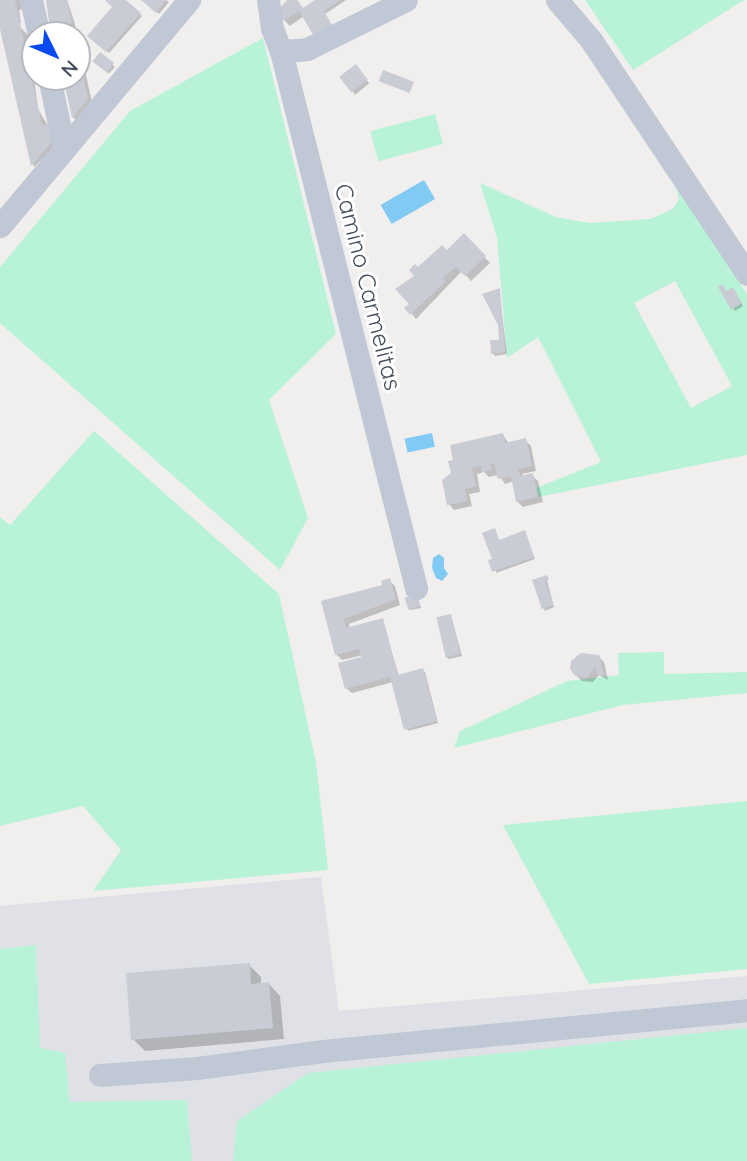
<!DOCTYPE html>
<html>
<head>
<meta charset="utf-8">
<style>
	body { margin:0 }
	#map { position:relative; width:747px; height:1161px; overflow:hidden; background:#f1eeee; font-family:Quicksand,sans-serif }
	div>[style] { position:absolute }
	.airport>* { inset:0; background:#dfe1e6 }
	.green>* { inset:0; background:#b8f3d8; transform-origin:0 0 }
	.water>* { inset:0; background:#81caf4; transform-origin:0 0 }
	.shadow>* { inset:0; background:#0003; transform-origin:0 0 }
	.building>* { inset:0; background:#c9ccd4; transform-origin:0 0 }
	.minor>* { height:23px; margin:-11.5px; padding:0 11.5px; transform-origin:11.5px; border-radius:11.5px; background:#c0c8d5 }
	span { translate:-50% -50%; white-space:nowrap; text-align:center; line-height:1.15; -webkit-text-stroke:6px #fff; paint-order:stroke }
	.street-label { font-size:24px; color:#454e5d }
	.north { position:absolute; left:21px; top:21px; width:70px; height:70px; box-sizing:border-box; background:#fff; border:2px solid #b5b8be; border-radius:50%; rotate:133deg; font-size:19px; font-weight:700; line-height:28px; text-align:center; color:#454e5d }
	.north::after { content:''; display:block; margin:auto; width:24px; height:32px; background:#0949f0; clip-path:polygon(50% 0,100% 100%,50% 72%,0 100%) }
</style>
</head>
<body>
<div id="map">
	<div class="airport">
		<div style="clip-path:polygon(321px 877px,339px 1011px,747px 976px,747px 1161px,0 1161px,0 906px)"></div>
	</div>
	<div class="green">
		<div style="clip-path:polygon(585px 0,744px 0,633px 70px)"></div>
		<div style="clip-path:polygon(263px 38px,336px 334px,269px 400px,308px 518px,280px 570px,0 323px,0 267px,130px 111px)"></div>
		<div style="left:435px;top:114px;width:31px;height:67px;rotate:75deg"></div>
		<div style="clip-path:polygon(evenodd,480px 183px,556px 217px,590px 223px,650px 219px,673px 209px,679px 199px,675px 184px,747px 294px,747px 455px,538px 497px,536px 488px,601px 462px,538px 337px,507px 358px,497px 237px,480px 183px,675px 281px,732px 386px,691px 408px,634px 303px,675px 281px)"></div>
		<div style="clip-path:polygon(94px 431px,279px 594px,316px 762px,328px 870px,93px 891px,121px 850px,83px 806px,0 826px,0 517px,10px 525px)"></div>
		<div style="clip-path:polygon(664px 652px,664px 674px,747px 672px,747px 693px,623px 705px,454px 748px,460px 731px,567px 681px,619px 675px,618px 653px)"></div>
		<div style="clip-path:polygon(747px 801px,747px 969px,589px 984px,503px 825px)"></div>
		<div style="clip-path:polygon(36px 945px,40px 1048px,65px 1053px,70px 1102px,187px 1100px,192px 1161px,0 1161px,0 949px)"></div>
		<div style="clip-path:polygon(747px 1028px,747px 1161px,233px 1161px,237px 1121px,308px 1073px)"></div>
	</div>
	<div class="water">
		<div style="left:424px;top:180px;width:22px;height:50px;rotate:60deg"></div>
		<div style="left:432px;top:433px;width:14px;height:28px;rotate:78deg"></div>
		<div style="clip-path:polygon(439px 554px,444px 558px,444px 568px,448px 574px,442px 581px,436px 578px,432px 568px,433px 558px)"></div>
	</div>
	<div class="shadow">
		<div style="clip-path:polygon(0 0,21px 0,23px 9px,19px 10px,21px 23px,1px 28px)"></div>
		<div style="clip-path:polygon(47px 0,67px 0,74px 21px,92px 102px,78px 122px,73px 117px,64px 77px,77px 77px,77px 35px,53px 35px)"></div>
		<div style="clip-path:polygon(108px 0,123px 0,142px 16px,109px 53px,90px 36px,115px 7px)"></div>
		<div style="clip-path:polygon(143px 0,166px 0,169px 2px,159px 14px)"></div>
		<div style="clip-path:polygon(297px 0,304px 10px,318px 0,346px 0,325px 14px,304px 16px,290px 26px,285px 21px,282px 8px)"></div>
		<div style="clip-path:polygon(20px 27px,29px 36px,38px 109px,55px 138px,51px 150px,34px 167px,25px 137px)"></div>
		<div style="left:101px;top:54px;width:19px;height:9px;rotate:43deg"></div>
		<div style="left:356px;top:67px;width:21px;height:18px;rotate:51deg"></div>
		<div style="clip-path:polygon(464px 236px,490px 263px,471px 281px,462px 271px,416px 319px,407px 308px,411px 304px,419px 269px,447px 252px)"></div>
		<div style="clip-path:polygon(720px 287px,727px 293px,735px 292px,743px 306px,735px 311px)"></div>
		<div style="clip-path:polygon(499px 290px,507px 354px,495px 356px,493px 353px,501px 341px)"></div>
		<div style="clip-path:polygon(503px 435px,509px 444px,525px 440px,531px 446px,536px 471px,522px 474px,524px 477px,532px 475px,538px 481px,543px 502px,523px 507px,517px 501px,514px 481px,505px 484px,499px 475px,489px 477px,484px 472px,477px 474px,480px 492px,469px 494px,472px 506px,454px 510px,449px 504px,444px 480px)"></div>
		<div style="clip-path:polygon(494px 530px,500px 542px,526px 535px,535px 559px,496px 573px)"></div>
		<div style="clip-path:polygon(546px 577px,554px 607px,545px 611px,534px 581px)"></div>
		<div style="clip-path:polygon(389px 580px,395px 586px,400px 605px,349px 624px,350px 629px,382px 620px,399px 676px,422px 670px,425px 672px,438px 723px,408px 731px,393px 682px,352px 693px,346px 688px,363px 655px,342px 660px,337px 655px,323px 602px,384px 586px)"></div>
		<div style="clip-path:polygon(418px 598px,421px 608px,411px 610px,409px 608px)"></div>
		<div style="clip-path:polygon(451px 616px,462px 656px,449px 659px,446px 657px)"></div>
		<div style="clip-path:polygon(598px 656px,604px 662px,608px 680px,599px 675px,593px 682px,582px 681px,576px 675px)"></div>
		<div style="clip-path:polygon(249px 965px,261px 977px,261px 985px,269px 984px,280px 996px,284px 1039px,145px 1051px,133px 1039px)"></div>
	</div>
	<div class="building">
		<div style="clip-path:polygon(0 0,15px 0,42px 125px,48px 124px,56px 137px,31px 166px,0 29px)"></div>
		<div style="clip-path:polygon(46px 0,67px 0,74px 35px,51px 35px)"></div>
		<div style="clip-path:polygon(105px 0,126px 0,141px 13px,106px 52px,87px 36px,112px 7px)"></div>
		<div style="clip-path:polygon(141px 0,166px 0,156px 13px)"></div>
		<div style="clip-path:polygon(287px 0,297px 0,303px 8px,315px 0,341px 0,324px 11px,333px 27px,314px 36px,299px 11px,283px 21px,280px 8px)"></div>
		<div style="left:100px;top:52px;width:18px;height:12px;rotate:38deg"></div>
		<div style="clip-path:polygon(78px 54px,88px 99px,72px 118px,63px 77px,77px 77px)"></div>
		<div style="left:356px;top:64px;width:20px;height:21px;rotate:53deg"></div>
		<div style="left:383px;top:70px;width:33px;height:12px;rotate:21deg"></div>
		<div style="clip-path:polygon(464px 233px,486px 256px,465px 276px,456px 267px,443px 278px,446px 281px,410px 315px,404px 308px,409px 304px,395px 289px,414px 276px,409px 270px,415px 264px,418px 267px,442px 245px,447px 250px)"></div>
		<div style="clip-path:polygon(722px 284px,726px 291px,733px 287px,742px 303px,731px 310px,718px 287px)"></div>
		<div style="clip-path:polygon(500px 288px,505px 352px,491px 354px,490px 340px,499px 340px,498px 325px,482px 294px)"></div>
		<div style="clip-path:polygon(503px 433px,505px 443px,526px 438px,532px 466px,518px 469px,520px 476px,533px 473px,538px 497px,516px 502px,511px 476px,498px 479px,494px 463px,491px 464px,492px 470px,482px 472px,481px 466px,472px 468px,476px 486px,465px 489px,467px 501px,447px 505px,442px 480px,451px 473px,448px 461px,453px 460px,450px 445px)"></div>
		<div style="clip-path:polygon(495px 528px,499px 540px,525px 530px,534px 557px,492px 572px,488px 560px,492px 559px,482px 533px)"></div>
		<div style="clip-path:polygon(547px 575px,549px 580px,545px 581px,553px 605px,542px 609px,532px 580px)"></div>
		<div style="clip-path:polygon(390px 578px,396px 599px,344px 619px,346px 628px,383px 618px,398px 675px,423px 668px,437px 721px,404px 730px,390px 677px,345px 689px,338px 663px,361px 657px,359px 649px,335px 655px,321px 601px,382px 585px,381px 581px)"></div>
		<div style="left:416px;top:594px;width:13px;height:12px;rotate:72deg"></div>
		<div style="left:451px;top:614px;width:41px;height:15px;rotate:77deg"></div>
		<div style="clip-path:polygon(581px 653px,599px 655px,604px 675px,598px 676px,595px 667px,587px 678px,575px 676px,570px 669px,571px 661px)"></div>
		<div style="clip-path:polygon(250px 963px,251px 984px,269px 982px,273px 1028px,131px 1040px,126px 973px)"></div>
	</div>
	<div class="minor">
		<div style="left:31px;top:0;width:36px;rotate:77deg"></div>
		<div style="left:268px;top:0;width:28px;rotate:82deg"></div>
		<div style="left:272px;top:28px;width:25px;rotate:69deg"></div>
		<div style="left:281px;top:51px;width:554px;rotate:75.89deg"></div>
		<div style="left:557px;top:0;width:52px;rotate:49.6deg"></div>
		<div style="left:591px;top:40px;width:281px;rotate:56.3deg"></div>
		<div style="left:281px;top:51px;width:26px;rotate:-4deg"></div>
		<div style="left:307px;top:49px;width:110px;rotate:-26.3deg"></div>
		<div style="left:49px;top:77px;width:73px;rotate:78.1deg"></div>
		<div style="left:0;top:226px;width:295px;rotate:-50.1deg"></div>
		<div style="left:100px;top:1075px;width:97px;rotate:-4.1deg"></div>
		<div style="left:197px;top:1068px;width:127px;rotate:-7.7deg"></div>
		<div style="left:323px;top:1051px;width:426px;rotate:-5.5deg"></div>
	</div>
	<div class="street-label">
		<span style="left:368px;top:287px;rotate:76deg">Camino Carmelitas</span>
	</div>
	<div class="north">N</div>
</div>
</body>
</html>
